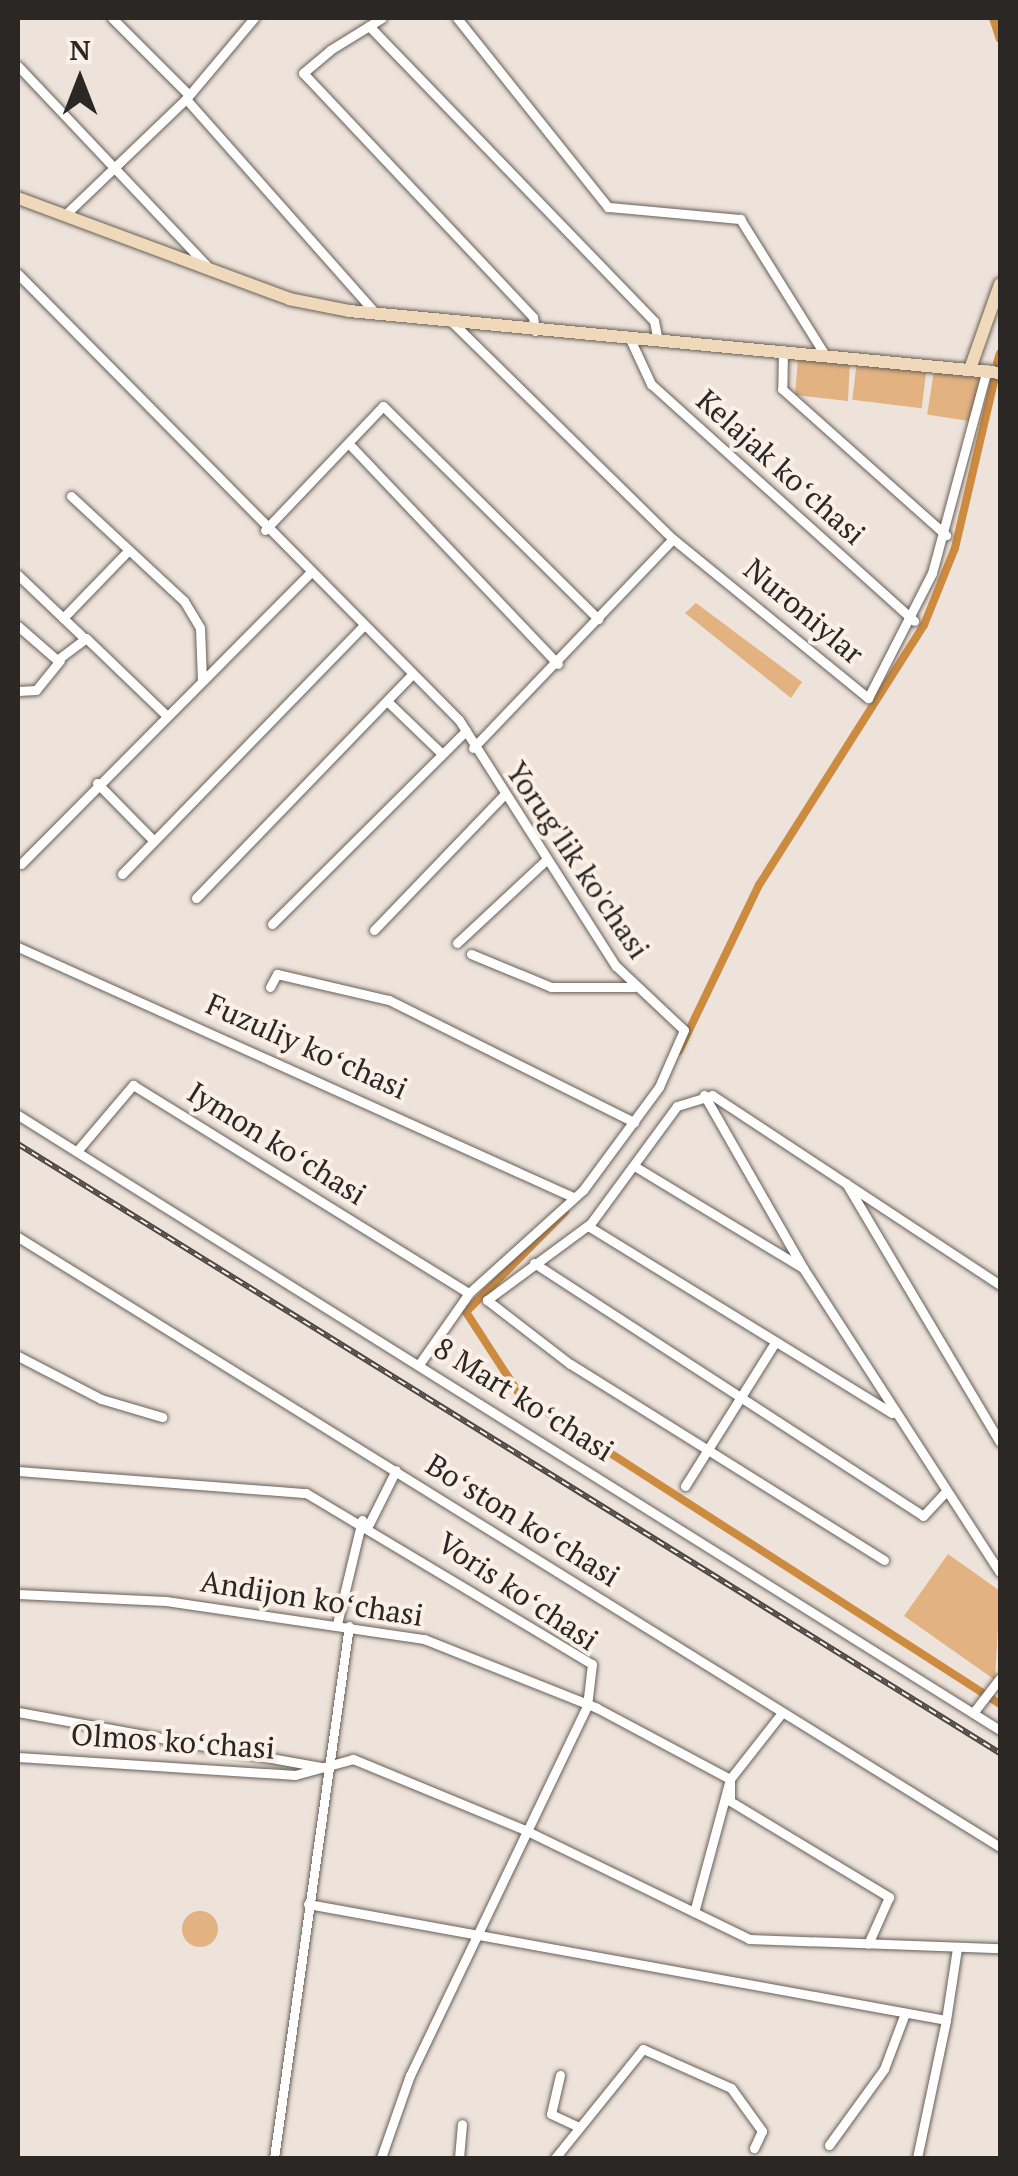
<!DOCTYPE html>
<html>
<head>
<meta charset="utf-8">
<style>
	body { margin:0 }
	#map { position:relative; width:1018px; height:2176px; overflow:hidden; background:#ede3da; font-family:"PT Serif",serif }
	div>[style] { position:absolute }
	.green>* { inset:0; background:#e2b281; transform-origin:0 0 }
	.round { border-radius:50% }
	.canal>* { height:8px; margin:-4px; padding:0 4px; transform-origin:4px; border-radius:4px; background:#cd8b40 }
	.roads { filter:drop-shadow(0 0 2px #685f57) drop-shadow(0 0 2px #685f57) }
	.street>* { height:9px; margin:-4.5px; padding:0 4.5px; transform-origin:4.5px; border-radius:4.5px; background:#fff }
	.secondary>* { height:12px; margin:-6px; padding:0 6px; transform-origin:6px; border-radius:6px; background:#f0d9ba }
	.rail>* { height:6px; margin-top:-3px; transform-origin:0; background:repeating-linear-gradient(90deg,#faf0e7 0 8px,#4c4743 0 16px); box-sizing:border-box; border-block:2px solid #4c4743 }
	span { translate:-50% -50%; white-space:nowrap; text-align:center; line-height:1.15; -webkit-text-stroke:8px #faf0e7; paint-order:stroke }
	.street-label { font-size:30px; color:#2b2724 }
	.frame { position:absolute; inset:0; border:20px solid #2b2724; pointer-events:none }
	.north { position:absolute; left:30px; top:30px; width:100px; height:100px; -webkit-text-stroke:8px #faf0e7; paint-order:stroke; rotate:0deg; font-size:28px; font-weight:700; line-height:40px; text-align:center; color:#2b2724 }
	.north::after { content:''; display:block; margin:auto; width:35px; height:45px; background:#2b2724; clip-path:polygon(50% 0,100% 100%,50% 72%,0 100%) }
</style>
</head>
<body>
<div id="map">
	<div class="green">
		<div style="clip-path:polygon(798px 359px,850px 360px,848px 401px,795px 395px)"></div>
		<div style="left:857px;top:361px;width:70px;height:39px;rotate:7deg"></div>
		<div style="left:934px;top:371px;width:47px;height:44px;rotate:9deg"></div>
		<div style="clip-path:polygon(696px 603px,802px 682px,791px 698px,685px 613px)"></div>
		<div style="clip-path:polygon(948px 1554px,1000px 1591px,995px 1680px,904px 1616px)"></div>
		<div class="round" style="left:182px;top:1911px;width:36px;height:36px"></div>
	</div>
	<div class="canal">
		<div style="left:993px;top:18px;width:22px;rotate:72deg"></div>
		<div style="left:997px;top:363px;width:10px;rotate:-73deg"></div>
		<div style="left:679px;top:1051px;width:184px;rotate:-64.3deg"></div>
		<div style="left:759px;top:885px;width:308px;rotate:-57.6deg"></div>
		<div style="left:924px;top:625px;width:83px;rotate:-68.1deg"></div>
		<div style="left:955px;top:548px;width:171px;rotate:-76.8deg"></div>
		<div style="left:565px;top:1212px;width:141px;rotate:134.7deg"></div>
		<div style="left:466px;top:1312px;width:99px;rotate:57deg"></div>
		<div style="left:520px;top:1395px;width:571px;rotate:32.77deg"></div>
	</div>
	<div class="roads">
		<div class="street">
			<div style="left:112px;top:18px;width:105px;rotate:45deg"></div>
			<div style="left:457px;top:18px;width:242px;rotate:51.4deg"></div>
			<div style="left:608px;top:207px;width:133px;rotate:5.2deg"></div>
			<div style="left:740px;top:219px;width:157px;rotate:58deg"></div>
			<div style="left:369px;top:26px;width:15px;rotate:-32deg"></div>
			<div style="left:18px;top:66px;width:274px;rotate:46.6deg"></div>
			<div style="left:186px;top:99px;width:287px;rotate:48.5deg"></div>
			<div style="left:65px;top:215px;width:168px;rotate:-43.8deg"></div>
			<div style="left:186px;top:99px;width:106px;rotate:-50deg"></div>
			<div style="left:18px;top:274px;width:627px;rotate:45.32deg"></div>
			<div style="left:459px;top:720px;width:292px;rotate:57.5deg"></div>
			<div style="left:616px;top:966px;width:93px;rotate:43.3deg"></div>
			<div style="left:684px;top:1030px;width:62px;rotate:113.7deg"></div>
			<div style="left:659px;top:1087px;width:128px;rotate:126.4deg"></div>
			<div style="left:583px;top:1190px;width:154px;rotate:137.9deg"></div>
			<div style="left:469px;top:1293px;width:85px;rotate:125deg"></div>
			<div style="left:453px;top:323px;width:308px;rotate:44.5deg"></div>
			<div style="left:673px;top:539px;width:252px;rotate:39.2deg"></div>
			<div style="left:868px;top:698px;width:140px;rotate:-62.9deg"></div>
			<div style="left:932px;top:573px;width:211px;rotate:-74.9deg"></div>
			<div style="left:535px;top:331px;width:14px;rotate:-98deg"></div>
			<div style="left:533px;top:317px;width:335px;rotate:-133.3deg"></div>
			<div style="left:303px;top:73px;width:35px;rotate:-40deg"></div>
			<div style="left:330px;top:50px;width:46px;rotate:-31.6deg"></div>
			<div style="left:369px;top:26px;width:410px;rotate:46deg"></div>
			<div style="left:654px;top:321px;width:20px;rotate:79deg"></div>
			<div style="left:630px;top:339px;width:50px;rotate:65deg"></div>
			<div style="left:651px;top:384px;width:354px;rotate:42deg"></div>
			<div style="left:783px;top:350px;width:39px;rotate:91deg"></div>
			<div style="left:782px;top:389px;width:220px;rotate:41.7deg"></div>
			<div style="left:352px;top:447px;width:299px;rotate:46.5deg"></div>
			<div style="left:71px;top:496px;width:154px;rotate:42.9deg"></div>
			<div style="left:184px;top:601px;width:31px;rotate:59deg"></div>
			<div style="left:200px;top:628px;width:51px;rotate:87.8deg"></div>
			<div style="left:265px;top:530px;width:171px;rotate:-46.4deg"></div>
			<div style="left:383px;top:406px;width:303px;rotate:44.7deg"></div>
			<div style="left:18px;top:575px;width:91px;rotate:43.7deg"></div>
			<div style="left:63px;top:618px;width:93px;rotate:-45.9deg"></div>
			<div style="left:18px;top:626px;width:52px;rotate:41.1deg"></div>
			<div style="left:57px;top:660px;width:36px;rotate:-37deg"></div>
			<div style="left:86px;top:638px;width:111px;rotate:43.9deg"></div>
			<div style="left:18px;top:691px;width:18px;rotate:-3deg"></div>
			<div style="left:36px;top:690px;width:38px;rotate:-51deg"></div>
			<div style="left:387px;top:701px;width:76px;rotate:43.9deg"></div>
			<div style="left:473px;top:748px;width:289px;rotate:-46.3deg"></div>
			<div style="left:97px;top:783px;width:81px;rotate:45.5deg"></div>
			<div style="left:21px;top:864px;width:409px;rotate:-45.2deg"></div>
			<div style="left:122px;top:874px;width:344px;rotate:-45.8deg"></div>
			<div style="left:196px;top:898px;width:311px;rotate:-46deg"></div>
			<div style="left:272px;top:924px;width:274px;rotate:-44.9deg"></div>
			<div style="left:374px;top:930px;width:186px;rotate:-46.1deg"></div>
			<div style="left:457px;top:943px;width:120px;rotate:-43deg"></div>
			<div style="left:18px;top:947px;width:609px;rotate:24.25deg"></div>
			<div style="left:471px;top:954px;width:87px;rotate:22.4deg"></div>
			<div style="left:551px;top:987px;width:83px"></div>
			<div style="left:270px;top:987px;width:15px;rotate:-62deg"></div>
			<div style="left:277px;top:974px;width:115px;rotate:13.1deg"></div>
			<div style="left:389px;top:1000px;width:274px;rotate:26.5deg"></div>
			<div style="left:704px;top:1095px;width:199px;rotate:60.2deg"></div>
			<div style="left:803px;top:1268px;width:362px;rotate:57.1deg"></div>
			<div style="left:18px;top:1115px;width:1159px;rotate:32.06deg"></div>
			<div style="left:77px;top:1151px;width:87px;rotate:-49.7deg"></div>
			<div style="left:133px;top:1085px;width:395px;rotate:31.8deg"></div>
			<div style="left:636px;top:1167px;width:195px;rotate:31.2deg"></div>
			<div style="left:846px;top:1183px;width:301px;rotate:59.3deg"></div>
			<div style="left:588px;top:1226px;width:357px;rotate:31.6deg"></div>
			<div style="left:18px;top:1237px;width:1156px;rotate:31.85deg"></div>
			<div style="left:534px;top:1263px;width:464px;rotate:33deg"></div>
			<div style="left:923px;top:1516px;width:34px;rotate:-47deg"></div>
			<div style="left:18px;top:1356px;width:93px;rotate:27.4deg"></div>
			<div style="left:101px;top:1399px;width:64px;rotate:16.4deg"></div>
			<div style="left:18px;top:1471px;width:289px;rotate:4.4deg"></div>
			<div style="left:306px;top:1493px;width:333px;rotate:30.9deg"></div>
			<div style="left:592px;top:1664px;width:42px;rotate:96.8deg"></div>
			<div style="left:587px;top:1706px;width:409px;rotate:115.6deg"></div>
			<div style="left:410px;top:2075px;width:88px;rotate:109.3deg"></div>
			<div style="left:685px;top:1486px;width:168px;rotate:-57.9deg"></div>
			<div style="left:369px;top:1524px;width:60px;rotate:-63.4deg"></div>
			<div style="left:884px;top:1560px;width:370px;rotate:-148deg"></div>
			<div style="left:570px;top:1364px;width:105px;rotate:-142.4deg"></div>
			<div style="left:487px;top:1300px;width:129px;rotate:-36.5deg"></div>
			<div style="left:591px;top:1223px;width:145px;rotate:-53.7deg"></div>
			<div style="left:677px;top:1106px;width:37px;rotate:-17deg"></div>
			<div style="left:712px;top:1095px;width:345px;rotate:33.4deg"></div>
			<div style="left:18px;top:1594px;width:148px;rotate:2.7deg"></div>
			<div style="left:166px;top:1601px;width:261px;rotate:8.4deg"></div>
			<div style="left:424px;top:1639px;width:186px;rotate:21.7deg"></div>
			<div style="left:597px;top:1708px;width:151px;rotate:28.1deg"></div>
			<div style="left:730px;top:1779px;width:138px;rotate:105.1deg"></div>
			<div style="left:337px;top:1624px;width:107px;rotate:-76.5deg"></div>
			<div style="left:18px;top:1712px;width:309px;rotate:10.3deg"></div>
			<div style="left:973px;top:1713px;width:44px;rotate:-52.4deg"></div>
			<div style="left:781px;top:1714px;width:83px;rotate:128.1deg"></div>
			<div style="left:730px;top:1779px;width:22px;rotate:90deg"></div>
			<div style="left:730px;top:1801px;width:186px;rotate:31.1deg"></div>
			<div style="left:889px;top:1897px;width:51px;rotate:114.1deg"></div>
			<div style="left:18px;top:1757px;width:278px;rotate:3.7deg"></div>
			<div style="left:295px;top:1775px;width:60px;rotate:-15.4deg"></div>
			<div style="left:353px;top:1759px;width:186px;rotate:22.4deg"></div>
			<div style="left:525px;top:1830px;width:249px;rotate:25.9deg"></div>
			<div style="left:749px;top:1939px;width:251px;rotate:2.1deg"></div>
			<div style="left:308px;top:1904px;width:648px;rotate:10.3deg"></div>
			<div style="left:946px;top:2020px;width:73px;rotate:-81.3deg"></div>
			<div style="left:560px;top:2075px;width:40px;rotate:103deg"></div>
			<div style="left:551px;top:2114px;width:29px;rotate:25deg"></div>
			<div style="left:829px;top:2145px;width:94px;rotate:-54.1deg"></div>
			<div style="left:884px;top:2069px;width:60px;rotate:-69.4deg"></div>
			<div style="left:274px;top:2158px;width:537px;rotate:-81.98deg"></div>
			<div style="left:459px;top:2158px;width:34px;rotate:-85deg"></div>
			<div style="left:555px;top:2158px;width:140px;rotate:-51.1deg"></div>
			<div style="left:643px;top:2049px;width:96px;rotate:23.9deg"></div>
			<div style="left:731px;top:2088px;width:53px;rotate:54.2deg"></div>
			<div style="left:762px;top:2131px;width:19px;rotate:115deg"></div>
			<div style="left:917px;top:2158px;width:141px;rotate:-78.1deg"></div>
		</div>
		<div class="secondary">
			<div style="left:18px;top:198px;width:289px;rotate:20.4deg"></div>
			<div style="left:289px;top:299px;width:61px;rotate:11.3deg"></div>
			<div style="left:349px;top:311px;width:654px;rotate:5.44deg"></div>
			<div style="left:971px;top:366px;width:87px;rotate:-70.5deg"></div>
		</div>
	</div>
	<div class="rail">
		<div style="left:18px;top:1144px;width:1156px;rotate:31.81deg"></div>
	</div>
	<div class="street-label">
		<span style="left:781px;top:467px;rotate:42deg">Kelajak koʻchasi</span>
		<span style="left:804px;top:611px;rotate:40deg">Nuroniylar</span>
		<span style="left:578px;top:860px;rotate:56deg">Yorug'lik ko'chasi</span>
		<span style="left:307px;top:1046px;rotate:24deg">Fuzuliy koʻchasi</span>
		<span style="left:277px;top:1143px;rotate:32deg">Iymon koʻchasi</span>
		<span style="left:524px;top:1399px;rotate:32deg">8 Mart koʻchasi</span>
		<span style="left:523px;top:1520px;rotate:32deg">Boʻston koʻchasi</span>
		<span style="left:518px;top:1591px;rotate:34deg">Voris koʻchasi</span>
		<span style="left:312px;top:1598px;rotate:9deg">Andijon koʻchasi</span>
		<span style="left:173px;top:1741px;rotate:4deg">Olmos koʻchasi</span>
	</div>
	<div class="frame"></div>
	<div class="north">N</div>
</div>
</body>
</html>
